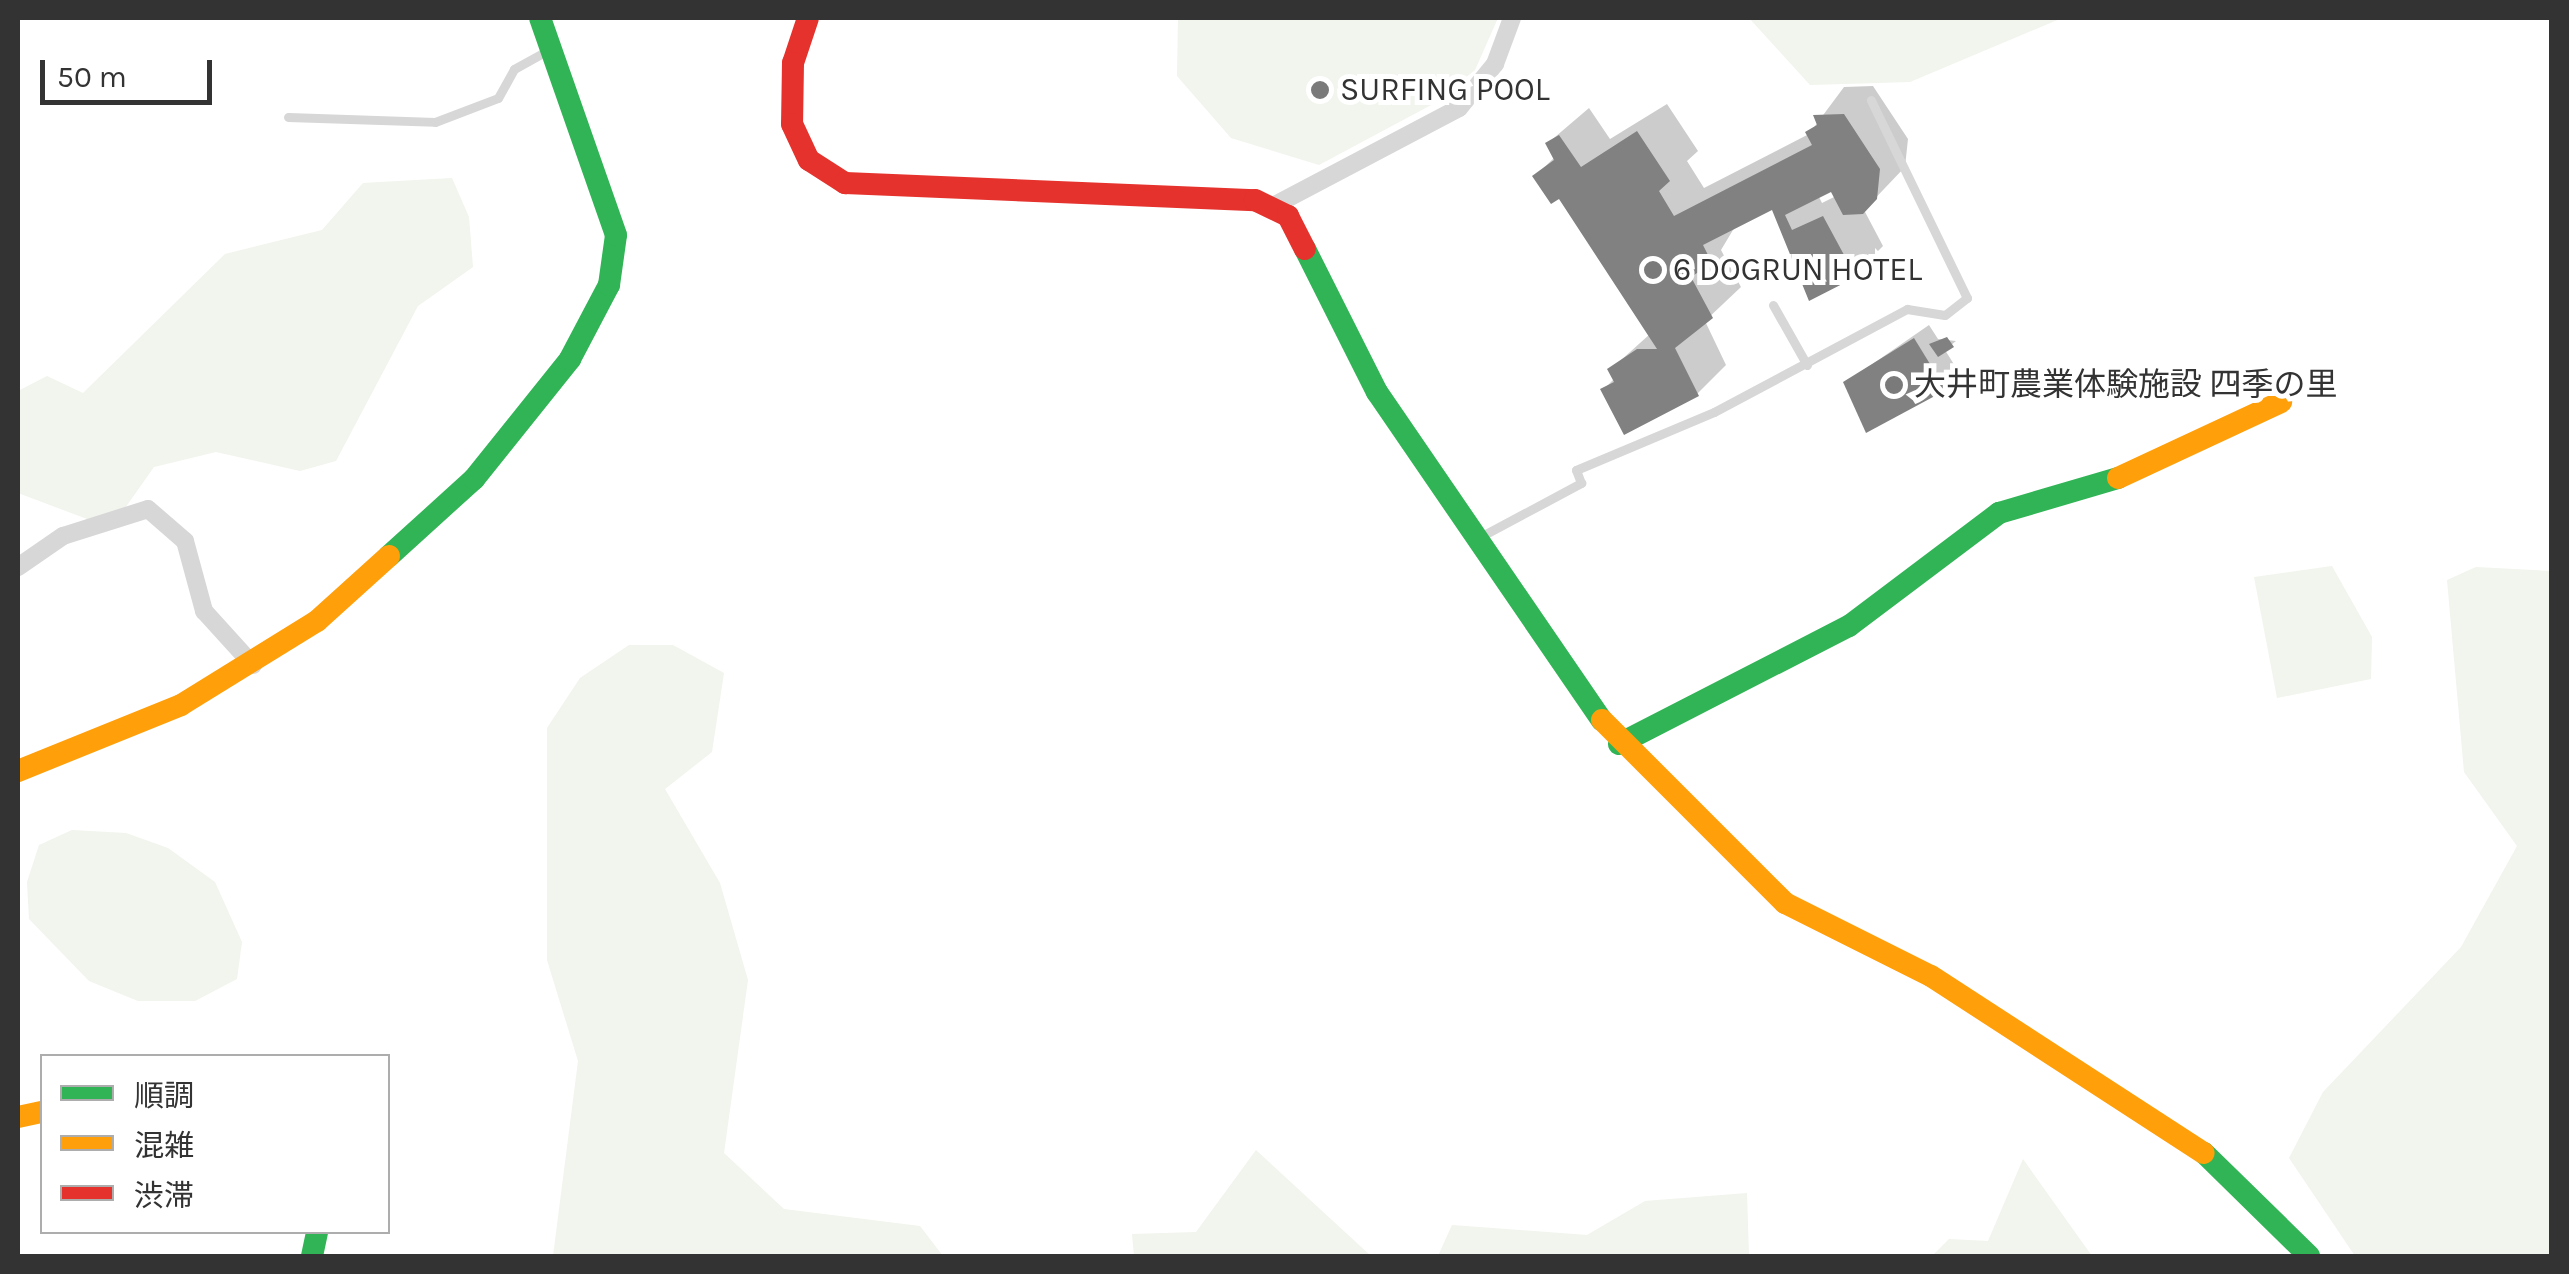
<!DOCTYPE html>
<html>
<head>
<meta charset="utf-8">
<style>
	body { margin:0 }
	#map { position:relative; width:2569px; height:1274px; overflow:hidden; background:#fff; font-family:Karla,"Noto Sans JP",sans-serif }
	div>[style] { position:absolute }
	.green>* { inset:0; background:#f1f5ed }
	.shadow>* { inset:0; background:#0003 }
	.building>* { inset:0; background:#818181 }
	.lane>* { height:9px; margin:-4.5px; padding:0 4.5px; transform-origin:4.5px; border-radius:4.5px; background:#d7d7d7 }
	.street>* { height:18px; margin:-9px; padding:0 9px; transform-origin:9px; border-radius:9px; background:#d7d7d7 }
	.fast>* { height:22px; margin:-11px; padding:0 11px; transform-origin:11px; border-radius:11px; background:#30b455 }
	.slow>* { height:22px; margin:-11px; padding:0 11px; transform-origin:11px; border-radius:11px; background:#ff9f0a }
	.jam>* { height:22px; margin:-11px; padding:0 11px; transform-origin:11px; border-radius:11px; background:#e5322d }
	.dots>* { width:28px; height:28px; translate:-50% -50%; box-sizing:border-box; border:5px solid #fff; border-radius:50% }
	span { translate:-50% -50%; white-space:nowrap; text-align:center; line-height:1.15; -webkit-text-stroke:10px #fff; paint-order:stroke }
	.poi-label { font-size:32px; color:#333 }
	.left { translate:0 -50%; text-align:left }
	.frame { position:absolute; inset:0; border:20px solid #333; pointer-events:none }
	.legend { position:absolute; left:40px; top:1054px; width:350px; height:180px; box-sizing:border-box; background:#fff; border:2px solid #adadad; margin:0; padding:12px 18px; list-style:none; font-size:30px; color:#333 }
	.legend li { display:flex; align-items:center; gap:20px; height:50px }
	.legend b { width:50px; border:2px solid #adadad }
	.scale { position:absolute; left:40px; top:60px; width:172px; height:45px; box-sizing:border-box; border:5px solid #333; border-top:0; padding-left:12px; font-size:30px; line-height:35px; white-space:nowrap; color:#333; -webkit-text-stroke:8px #fff; paint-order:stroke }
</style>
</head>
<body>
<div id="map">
	<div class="green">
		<div style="clip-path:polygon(1178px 18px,1498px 18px,1475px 70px,1433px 104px,1319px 165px,1231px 138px,1177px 76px)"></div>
		<div style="clip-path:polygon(1749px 18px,2062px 18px,1910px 82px,1810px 85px)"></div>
		<div style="clip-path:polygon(452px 178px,469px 217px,473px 267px,418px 306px,336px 461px,300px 471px,216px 452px,154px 467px,111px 528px,18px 493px,18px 391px,47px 376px,83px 393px,225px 254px,322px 230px,363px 183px)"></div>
		<div style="clip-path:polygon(2332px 566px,2372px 637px,2371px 679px,2277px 698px,2254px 577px)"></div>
		<div style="clip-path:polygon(2476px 567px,2551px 571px,2551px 1256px,2355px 1256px,2289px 1158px,2323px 1092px,2461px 947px,2517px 846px,2464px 772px,2447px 580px)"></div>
		<div style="clip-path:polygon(629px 645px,673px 645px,724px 673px,712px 752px,665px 789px,720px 883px,748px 980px,724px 1153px,784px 1209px,920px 1226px,943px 1256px,553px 1256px,578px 1061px,547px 960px,547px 728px,580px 678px)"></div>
		<div style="clip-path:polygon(72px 830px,126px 833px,168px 848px,215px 882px,242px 942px,237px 979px,195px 1001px,138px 1001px,89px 981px,29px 919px,27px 882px,39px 845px)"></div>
		<div style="clip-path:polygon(1256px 1150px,1371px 1256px,1134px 1256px,1132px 1234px,1196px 1232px)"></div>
		<div style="clip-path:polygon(2023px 1159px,2092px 1256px,1932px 1256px,1949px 1239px,1988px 1241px)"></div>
		<div style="clip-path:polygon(1747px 1193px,1749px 1256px,1438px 1256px,1452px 1225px,1587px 1235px,1645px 1201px)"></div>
	</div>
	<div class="shadow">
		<div style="clip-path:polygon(evenodd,1873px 86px,1908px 139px,1905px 167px,1864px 210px,1883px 246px,1854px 275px,1810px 297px,1774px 206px,1736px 225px,1721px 250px,1741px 287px,1705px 321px,1726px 365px,1697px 394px,1603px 390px,1615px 378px,1610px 370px,1650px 334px,1560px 196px,1535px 176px,1555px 157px,1548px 143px,1589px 108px,1610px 139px,1667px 104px,1698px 151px,1687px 161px,1704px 188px,1809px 134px,1844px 87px,1873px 86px,1832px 188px,1836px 196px,1822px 203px,1818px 195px,1832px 188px)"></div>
		<div style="clip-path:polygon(1929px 325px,1938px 339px,1956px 341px,1945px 350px,1960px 374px,1867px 430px,1845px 383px)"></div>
	</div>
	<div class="building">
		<div style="clip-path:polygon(1844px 114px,1880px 169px,1877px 199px,1863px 214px,1843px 215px,1831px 192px,1785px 215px,1792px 230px,1823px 216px,1856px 277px,1809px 301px,1772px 210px,1703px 245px,1712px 263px,1691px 277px,1713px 318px,1675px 348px,1699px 396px,1624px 435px,1600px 389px,1614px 382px,1607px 369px,1637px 349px,1657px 349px,1559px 199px,1551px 204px,1532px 176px,1554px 160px,1545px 143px,1559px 135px,1581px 167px,1637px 131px,1670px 181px,1659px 191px,1674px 216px,1812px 145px,1805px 132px,1817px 125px,1813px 115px)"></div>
		<div style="clip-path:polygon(1947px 337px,1954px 347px,1938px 357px,1929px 344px)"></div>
		<div style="clip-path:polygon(1914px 338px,1946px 390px,1866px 433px,1843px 382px)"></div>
	</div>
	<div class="lane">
		<div style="left:288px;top:117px;width:147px;rotate:1.9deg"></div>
		<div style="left:435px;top:122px;width:67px;rotate:-20.9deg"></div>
		<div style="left:498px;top:98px;width:33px;rotate:-61deg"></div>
		<div style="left:514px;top:69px;width:39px;rotate:-29deg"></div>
		<div style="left:1773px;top:305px;width:69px;rotate:60.5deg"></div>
		<div style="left:1480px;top:537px;width:115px;rotate:-28.1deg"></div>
		<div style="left:1581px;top:483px;width:14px;rotate:-111deg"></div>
		<div style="left:1576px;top:470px;width:150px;rotate:-22.8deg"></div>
		<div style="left:1714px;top:412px;width:219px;rotate:-28.1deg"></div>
		<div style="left:1907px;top:309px;width:38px;rotate:9deg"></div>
		<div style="left:1945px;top:315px;width:28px;rotate:-38deg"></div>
		<div style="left:1967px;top:298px;width:220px;rotate:-115.9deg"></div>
	</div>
	<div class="street">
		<div style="left:1275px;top:205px;width:208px;rotate:-27.8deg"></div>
		<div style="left:1459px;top:108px;width:57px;rotate:-50.7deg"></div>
		<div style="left:1495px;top:64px;width:49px;rotate:-69.7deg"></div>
		<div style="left:18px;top:567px;width:55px;rotate:-34.6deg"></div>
		<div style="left:63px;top:536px;width:89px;rotate:-17.6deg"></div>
		<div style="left:148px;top:509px;width:49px;rotate:40.9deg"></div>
		<div style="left:185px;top:541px;width:73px;rotate:74.8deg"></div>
		<div style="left:204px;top:611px;width:73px;rotate:47.8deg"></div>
	</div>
	<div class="fast">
		<div style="left:1305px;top:249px;width:160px;rotate:63.3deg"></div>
		<div style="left:1377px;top:392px;width:398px;rotate:55.6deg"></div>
		<div style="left:389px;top:556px;width:115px;rotate:-42.2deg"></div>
		<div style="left:474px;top:479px;width:154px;rotate:-51.3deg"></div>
		<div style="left:570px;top:359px;width:84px;rotate:-62.2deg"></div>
		<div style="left:609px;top:285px;width:50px;rotate:-82deg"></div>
		<div style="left:616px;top:235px;width:230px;rotate:-109.3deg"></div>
		<div style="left:1619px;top:744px;width:259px;rotate:-27.2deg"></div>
		<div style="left:1849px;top:626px;width:188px;rotate:-37deg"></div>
		<div style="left:1999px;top:513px;width:124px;rotate:-16.4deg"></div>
		<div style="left:2204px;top:1153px;width:147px;rotate:44.4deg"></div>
		<div style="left:312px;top:1256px;width:25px;rotate:-78deg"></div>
	</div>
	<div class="slow">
		<div style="left:2118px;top:478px;width:180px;rotate:-25deg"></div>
		<div style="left:1602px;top:720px;width:259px;rotate:45deg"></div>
		<div style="left:1785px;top:903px;width:163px;rotate:26.6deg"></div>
		<div style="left:1931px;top:976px;width:325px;rotate:33deg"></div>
		<div style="left:18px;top:771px;width:176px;rotate:-22deg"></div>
		<div style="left:181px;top:705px;width:160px;rotate:-31.7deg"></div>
		<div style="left:317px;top:621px;width:97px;rotate:-42.1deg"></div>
		<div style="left:18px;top:1117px;width:25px;rotate:-12deg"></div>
	</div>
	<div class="jam">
		<div style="left:808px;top:18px;width:47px;rotate:108.4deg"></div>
		<div style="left:793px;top:63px;width:61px;rotate:90.9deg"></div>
		<div style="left:792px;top:124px;width:40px;rotate:65deg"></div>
		<div style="left:809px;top:160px;width:43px;rotate:32.6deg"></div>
		<div style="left:845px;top:183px;width:410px;rotate:2.4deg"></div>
		<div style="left:1255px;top:200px;width:37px;rotate:26deg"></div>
		<div style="left:1288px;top:216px;width:37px;rotate:63deg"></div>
	</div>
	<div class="dots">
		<div style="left:1320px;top:90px;background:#7a7a7a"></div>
		<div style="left:1653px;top:270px;background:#7a7a7a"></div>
		<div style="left:1894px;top:385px;background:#7a7a7a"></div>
	</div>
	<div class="poi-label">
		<span class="left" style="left:1340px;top:90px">SURFING POOL</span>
		<span class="left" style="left:1673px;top:270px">6 DOGRUN HOTEL</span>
		<span class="left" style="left:1914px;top:385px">大井町農業体験施設 四季の里</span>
	</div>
	<div class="frame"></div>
	<ul class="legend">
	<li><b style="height:12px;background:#30b455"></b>順調</li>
	<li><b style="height:12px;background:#ff9f0a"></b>混雑</li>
	<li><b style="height:12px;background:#e5322d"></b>渋滞</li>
	</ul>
	<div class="scale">50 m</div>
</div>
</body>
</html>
